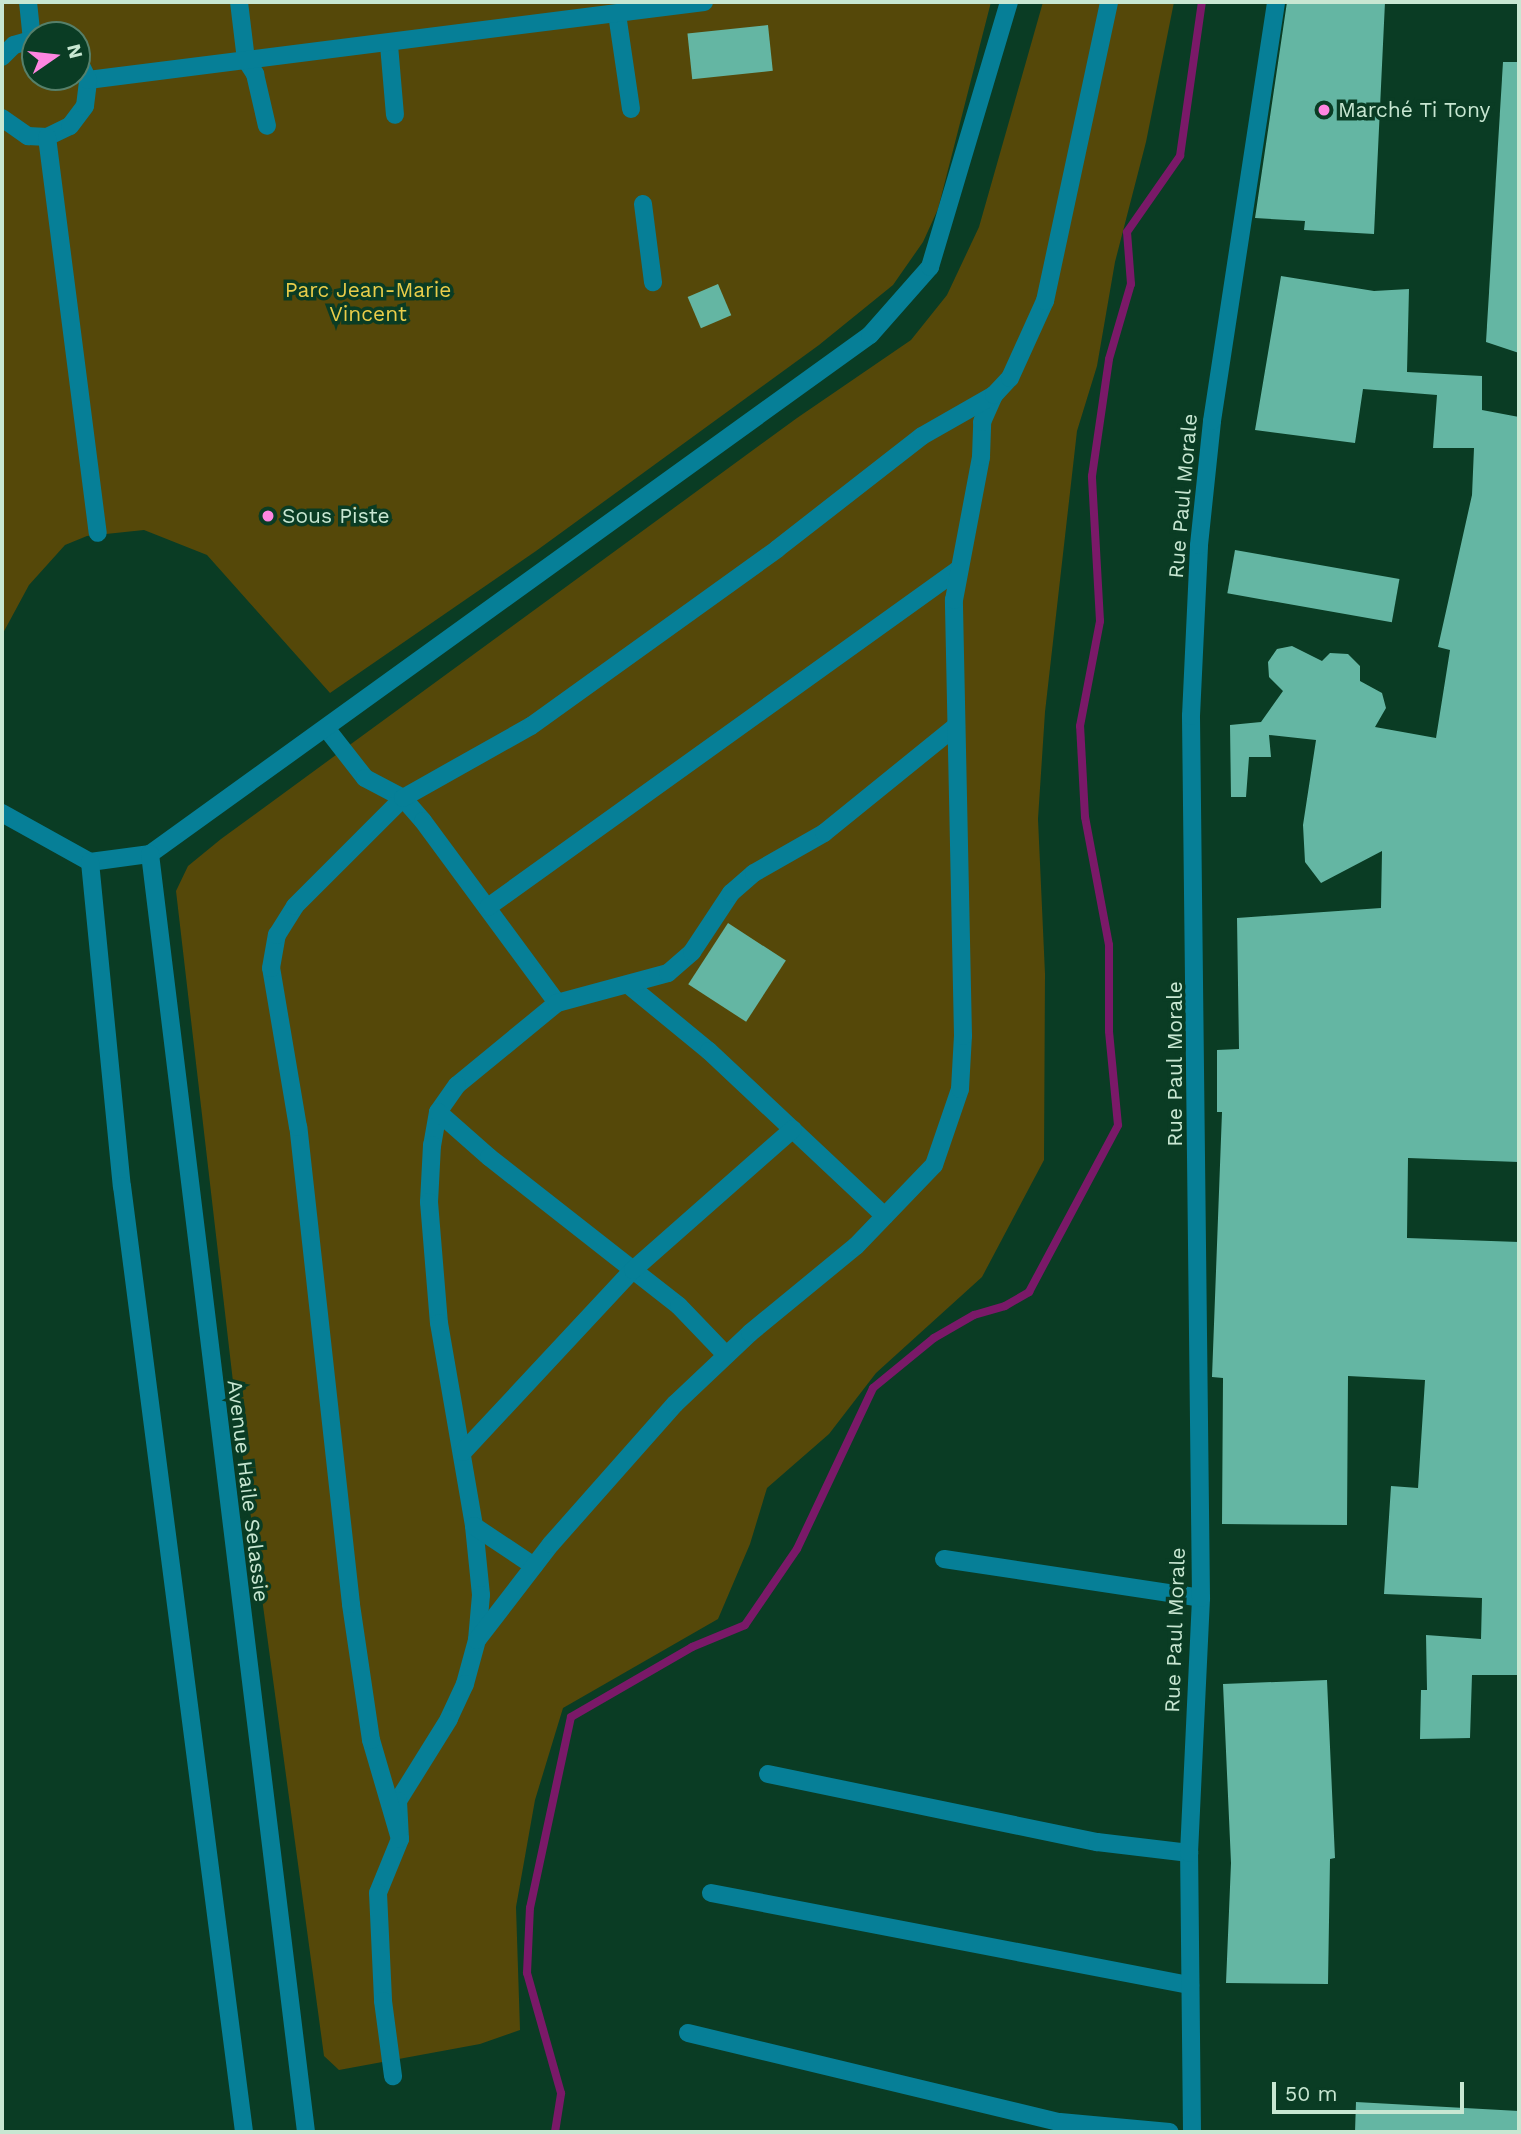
<!DOCTYPE html>
<html>
<head>
<meta charset="utf-8">
<style>
	body { margin:0 }
	#map { position:relative; width:1521px; height:2134px; overflow:hidden; background:#0a3c24; font-family:"Work Sans",sans-serif }
	div>[style] { position:absolute }
	.green>* { inset:0; background:#554809 }
	.stream>* { height:8px; margin:-4px; padding:0 4px; transform-origin:4px; border-radius:4px; background:#7a1968 }
	.building>* { inset:0; background:#64b6a3; transform-origin:0 0 }
	.minor>* { height:18px; margin:-9px; padding:0 9px; transform-origin:9px; border-radius:9px; background:#067f97 }
	.dots>* { width:19px; height:19px; translate:-50% -50%; box-sizing:border-box; border:4px solid #0a3c24; border-radius:50% }
	span { translate:-50% -50%; white-space:nowrap; text-align:center; line-height:1.15; -webkit-text-stroke:7px #0a3c24; paint-order:stroke }
	.poi-label { font-size:21px; color:#c8e7d2 }
	.left { translate:0 -50%; text-align:left }
	.park-label { font-size:21px; color:#e9cd4a }
	.street-label { font-size:21px; color:#c8e7d2 }
	.frame { position:absolute; inset:0; border:4px solid #c8e7d2; pointer-events:none }
	.north { position:absolute; left:21px; top:21px; width:70px; height:70px; box-sizing:border-box; background:#0a3c24; border:2px solid #56806a; border-radius:50%; rotate:76deg; font-size:19px; font-weight:700; line-height:28px; text-align:center; color:#c8e7d2 }
	.north::after { content:''; display:block; margin:auto; width:24px; height:32px; background:#fe86e1; clip-path:polygon(50% 0,100% 100%,50% 72%,0 100%) }
	.scale { position:absolute; left:1272px; top:2082px; width:192px; height:32px; box-sizing:border-box; border:4px solid #c8e7d2; border-top:0; padding-left:9px; font-size:21px; line-height:24px; white-space:nowrap; color:#c8e7d2; -webkit-text-stroke:5px #0a3c24; paint-order:stroke }
</style>
</head>
<body>
<div id="map">
	<div class="green">
		<div style="clip-path:polygon(evenodd,2px 2px,991px 2px,938px 209px,923px 242px,893px 285px,819px 345px,536px 551px,330px 693px,207px 555px,144px 530px,87px 536px,65px 545px,29px 585px,2px 635px,2px 2px,35px 35px,77px 35px,77px 77px,35px 77px,35px 35px)"></div>
		<div style="clip-path:polygon(1043px 2px,1174px 2px,1146px 142px,1115px 262px,1097px 366px,1077px 431px,1045px 712px,1038px 819px,1045px 974px,1044px 1160px,982px 1277px,876px 1373px,829px 1434px,767px 1488px,750px 1544px,718px 1619px,563px 1708px,535px 1800px,516px 1907px,520px 2030px,480px 2044px,339px 2070px,324px 2056px,235px 1399px,176px 891px,188px 866px,221px 839px,797px 418px,911px 340px,947px 295px,979px 227px)"></div>
	</div>
	<div class="stream">
		<div style="left:555px;top:2132px;width:39px;rotate:-81deg"></div>
		<div style="left:561px;top:2093px;width:125px;rotate:-105.8deg"></div>
		<div style="left:527px;top:1973px;width:65px;rotate:-87.4deg"></div>
		<div style="left:530px;top:1908px;width:195px;rotate:-77.9deg"></div>
		<div style="left:571px;top:1717px;width:140px;rotate:-30deg"></div>
		<div style="left:692px;top:1647px;width:57px;rotate:-22.5deg"></div>
		<div style="left:745px;top:1625px;width:92px;rotate:-55.6deg"></div>
		<div style="left:797px;top:1549px;width:178px;rotate:-64.7deg"></div>
		<div style="left:873px;top:1388px;width:79px;rotate:-39.3deg"></div>
		<div style="left:934px;top:1338px;width:46px;rotate:-29.9deg"></div>
		<div style="left:974px;top:1315px;width:32px;rotate:-16deg"></div>
		<div style="left:1005px;top:1306px;width:28px;rotate:-30deg"></div>
		<div style="left:1029px;top:1292px;width:189px;rotate:-61.9deg"></div>
		<div style="left:1118px;top:1125px;width:94px;rotate:-95.5deg"></div>
		<div style="left:1109px;top:1031px;width:86px;rotate:-90deg"></div>
		<div style="left:1109px;top:945px;width:130px;rotate:-100.6deg"></div>
		<div style="left:1085px;top:817px;width:91px;rotate:-93.1deg"></div>
		<div style="left:1080px;top:726px;width:107px;rotate:-79.2deg"></div>
		<div style="left:1100px;top:621px;width:145px;rotate:-93.2deg"></div>
		<div style="left:1092px;top:476px;width:118px;rotate:-81.7deg"></div>
		<div style="left:1109px;top:359px;width:78px;rotate:-73.7deg"></div>
		<div style="left:1131px;top:284px;width:52px;rotate:-94.4deg"></div>
		<div style="left:1127px;top:232px;width:93px;rotate:-55.1deg"></div>
		<div style="left:1180px;top:156px;width:156px;rotate:-81.9deg"></div>
	</div>
	<div class="building">
		<div style="clip-path:polygon(1287px 2px,1385px 2px,1374px 234px,1304px 230px,1305px 221px,1255px 218px)"></div>
		<div style="left:768px;top:25px;width:46px;height:81px;rotate:84deg"></div>
		<div style="clip-path:polygon(1503px 62px,1519px 62px,1519px 353px,1486px 342px)"></div>
		<div style="clip-path:polygon(1281px 276px,1374px 291px,1409px 289px,1407px 372px,1482px 376px,1482px 410px,1519px 417px,1519px 1162px,1408px 1158px,1407px 1238px,1519px 1242px,1519px 1675px,1472px 1675px,1470px 1738px,1420px 1739px,1421px 1690px,1427px 1690px,1426px 1635px,1481px 1639px,1482px 1598px,1384px 1594px,1391px 1486px,1418px 1488px,1425px 1380px,1348px 1376px,1347px 1525px,1222px 1524px,1223px 1378px,1212px 1377px,1222px 1112px,1217px 1112px,1217px 1050px,1239px 1049px,1237px 918px,1381px 908px,1382px 851px,1321px 883px,1305px 862px,1303px 825px,1316px 740px,1269px 735px,1271px 757px,1249px 757px,1246px 797px,1231px 797px,1230px 725px,1261px 722px,1283px 691px,1269px 677px,1268px 662px,1277px 649px,1292px 646px,1322px 661px,1330px 653px,1348px 654px,1360px 666px,1360px 681px,1382px 693px,1386px 708px,1375px 727px,1436px 738px,1450px 650px,1438px 647px,1472px 495px,1474px 448px,1433px 448px,1437px 395px,1363px 389px,1355px 443px,1255px 430px)"></div>
		<div style="left:718px;top:284px;width:34px;height:33px;rotate:67deg"></div>
		<div style="left:1235px;top:550px;width:167px;height:44px;rotate:10deg"></div>
		<div style="left:728px;top:923px;width:69px;height:73px;rotate:33deg"></div>
		<div style="clip-path:polygon(1327px 1680px,1335px 1858px,1330px 1859px,1328px 1984px,1226px 1983px,1231px 1863px,1223px 1684px)"></div>
		<div style="clip-path:polygon(1356px 2102px,1519px 2111px,1519px 2132px,1355px 2132px)"></div>
	</div>
	<div class="minor">
		<div style="left:28px;top:2px;width:37px;rotate:84deg"></div>
		<div style="left:239px;top:2px;width:58px;rotate:83.1deg"></div>
		<div style="left:246px;top:60px;width:17px;rotate:57deg"></div>
		<div style="left:255px;top:74px;width:53px;rotate:77deg"></div>
		<div style="left:617px;top:14px;width:96px;rotate:81.6deg"></div>
		<div style="left:389px;top:45px;width:70px;rotate:85.1deg"></div>
		<div style="left:2px;top:57px;width:17px;rotate:-45deg"></div>
		<div style="left:14px;top:45px;width:22px;rotate:-16deg"></div>
		<div style="left:88px;top:80px;width:621px;rotate:-7.22deg"></div>
		<div style="left:2px;top:118px;width:32px;rotate:35deg"></div>
		<div style="left:28px;top:136px;width:19px;rotate:3deg"></div>
		<div style="left:47px;top:137px;width:25px;rotate:-26deg"></div>
		<div style="left:70px;top:126px;width:25px;rotate:-53deg"></div>
		<div style="left:85px;top:106px;width:26px;rotate:-83deg"></div>
		<div style="left:88px;top:80px;width:25px;rotate:-116deg"></div>
		<div style="left:47px;top:137px;width:399px;rotate:82.7deg"></div>
		<div style="left:643px;top:204px;width:79px;rotate:82.7deg"></div>
		<div style="left:326px;top:728px;width:63px;rotate:52deg"></div>
		<div style="left:365px;top:778px;width:43px;rotate:27.8deg"></div>
		<div style="left:403px;top:798px;width:30px;rotate:49deg"></div>
		<div style="left:423px;top:821px;width:226px;rotate:53.6deg"></div>
		<div style="left:557px;top:1003px;width:129px;rotate:140.6deg"></div>
		<div style="left:457px;top:1085px;width:33px;rotate:125deg"></div>
		<div style="left:438px;top:1112px;width:34px;rotate:100deg"></div>
		<div style="left:432px;top:1145px;width:57px;rotate:93deg"></div>
		<div style="left:429px;top:1202px;width:121px;rotate:85.3deg"></div>
		<div style="left:439px;top:1323px;width:206px;rotate:80.2deg"></div>
		<div style="left:474px;top:1526px;width:69px;rotate:84.2deg"></div>
		<div style="left:481px;top:1595px;width:45px;rotate:95.1deg"></div>
		<div style="left:477px;top:1640px;width:46px;rotate:105.3deg"></div>
		<div style="left:465px;top:1684px;width:38px;rotate:115deg"></div>
		<div style="left:449px;top:1719px;width:97px;rotate:121.9deg"></div>
		<div style="left:398px;top:1801px;width:38px;rotate:87deg"></div>
		<div style="left:400px;top:1839px;width:58px;rotate:112.2deg"></div>
		<div style="left:378px;top:1893px;width:108px;rotate:87.3deg"></div>
		<div style="left:383px;top:2001px;width:76px;rotate:82.4deg"></div>
		<div style="left:2px;top:813px;width:101px;rotate:29.1deg"></div>
		<div style="left:90px;top:862px;width:61px;rotate:-7.6deg"></div>
		<div style="left:150px;top:854px;width:888px;rotate:-35.79deg"></div>
		<div style="left:870px;top:335px;width:91px;rotate:-48.6deg"></div>
		<div style="left:930px;top:267px;width:277px;rotate:-73.4deg"></div>
		<div style="left:150px;top:854px;width:1287px;rotate:83.04deg"></div>
		<div style="left:90px;top:862px;width:326px;rotate:84.4deg"></div>
		<div style="left:122px;top:1186px;width:954px;rotate:82.65deg"></div>
		<div style="left:488px;top:907px;width:580px;rotate:-35.66deg"></div>
		<div style="left:631px;top:987px;width:101px;rotate:39.4deg"></div>
		<div style="left:709px;top:1051px;width:241px;rotate:43.2deg"></div>
		<div style="left:557px;top:1003px;width:115px;rotate:-15.1deg"></div>
		<div style="left:668px;top:973px;width:32px;rotate:-41deg"></div>
		<div style="left:692px;top:952px;width:71px;rotate:-56.5deg"></div>
		<div style="left:731px;top:893px;width:30px;rotate:-41deg"></div>
		<div style="left:754px;top:873px;width:81px;rotate:-29.7deg"></div>
		<div style="left:824px;top:833px;width:170px;rotate:-39deg"></div>
		<div style="left:438px;top:1112px;width:68px;rotate:41.4deg"></div>
		<div style="left:489px;top:1157px;width:241px;rotate:38.1deg"></div>
		<div style="left:679px;top:1306px;width:68px;rotate:46.2deg"></div>
		<div style="left:463px;top:1452px;width:249px;rotate:-47deg"></div>
		<div style="left:633px;top:1270px;width:213px;rotate:-41.4deg"></div>
		<div style="left:474px;top:1526px;width:72px;rotate:33.7deg"></div>
		<div style="left:944px;top:1559px;width:260px;rotate:8.6deg"></div>
		<div style="left:477px;top:1640px;width:121px;rotate:-52.4deg"></div>
		<div style="left:551px;top:1544px;width:187px;rotate:-48.5deg"></div>
		<div style="left:675px;top:1404px;width:103px;rotate:-43.4deg"></div>
		<div style="left:750px;top:1333px;width:137px;rotate:-39.4deg"></div>
		<div style="left:856px;top:1246px;width:112px;rotate:-46.1deg"></div>
		<div style="left:934px;top:1165px;width:80px;rotate:-71.1deg"></div>
		<div style="left:960px;top:1089px;width:53px;rotate:-86.8deg"></div>
		<div style="left:963px;top:1036px;width:436px;rotate:-91.2deg"></div>
		<div style="left:954px;top:600px;width:146px;rotate:-79.3deg"></div>
		<div style="left:981px;top:457px;width:35px;rotate:-88deg"></div>
		<div style="left:982px;top:422px;width:30px;rotate:-66deg"></div>
		<div style="left:768px;top:1774px;width:336px;rotate:11.7deg"></div>
		<div style="left:1097px;top:1842px;width:93px;rotate:6.8deg"></div>
		<div style="left:400px;top:1839px;width:103px;rotate:-106.3deg"></div>
		<div style="left:371px;top:1740px;width:137px;rotate:-98.4deg"></div>
		<div style="left:351px;top:1604px;width:480px;rotate:-96.3deg"></div>
		<div style="left:298px;top:1127px;width:161px;rotate:-99.6deg"></div>
		<div style="left:271px;top:968px;width:34px;rotate:-80deg"></div>
		<div style="left:277px;top:935px;width:34px;rotate:-58deg"></div>
		<div style="left:295px;top:906px;width:153px;rotate:-45deg"></div>
		<div style="left:403px;top:798px;width:147px;rotate:-29.4deg"></div>
		<div style="left:531px;top:726px;width:303px;rotate:-35.7deg"></div>
		<div style="left:777px;top:549px;width:184px;rotate:-37.9deg"></div>
		<div style="left:922px;top:436px;width:83px;rotate:-29.7deg"></div>
		<div style="left:994px;top:395px;width:23px;rotate:-47deg"></div>
		<div style="left:1010px;top:378px;width:85px;rotate:-65.6deg"></div>
		<div style="left:1045px;top:301px;width:306px;rotate:-77.9deg"></div>
		<div style="left:711px;top:1893px;width:488px;rotate:10.9deg"></div>
		<div style="left:688px;top:2033px;width:382px;rotate:13.5deg"></div>
		<div style="left:1060px;top:2122px;width:110px;rotate:5.2deg"></div>
		<div style="left:1192px;top:2132px;width:279px;rotate:-90.6deg"></div>
		<div style="left:1189px;top:1853px;width:255px;rotate:-87.3deg"></div>
		<div style="left:1201px;top:1598px;width:882px;rotate:-90.65deg"></div>
		<div style="left:1191px;top:716px;width:171px;rotate:-87.3deg"></div>
		<div style="left:1199px;top:545px;width:125px;rotate:-84deg"></div>
		<div style="left:1212px;top:421px;width:424px;rotate:-81.3deg"></div>
	</div>
	<div class="dots">
		<div style="left:1324px;top:110px;background:#fe86e1"></div>
		<div style="left:268px;top:516px;background:#fe86e1"></div>
	</div>
	<div class="poi-label">
		<span class="left" style="left:1338px;top:110px">Marché Ti Tony</span>
		<span class="left" style="left:282px;top:516px">Sous Piste</span>
	</div>
	<div class="park-label">
		<span style="left:368px;top:302px">Parc Jean-Marie<br>Vincent</span>
	</div>
	<div class="street-label">
		<span style="left:1183px;top:496px;rotate:-85deg">Rue Paul Morale</span>
		<span style="left:1175px;top:1064px;rotate:-90deg">Rue Paul Morale</span>
		<span style="left:248px;top:1491px;rotate:83deg">Avenue Haile Selassie</span>
		<span style="left:1175px;top:1630px;rotate:-88deg">Rue Paul Morale</span>
	</div>
	<div class="frame"></div>
	<div class="north">N</div>
	<div class="scale">50 m</div>
</div>
</body>
</html>
